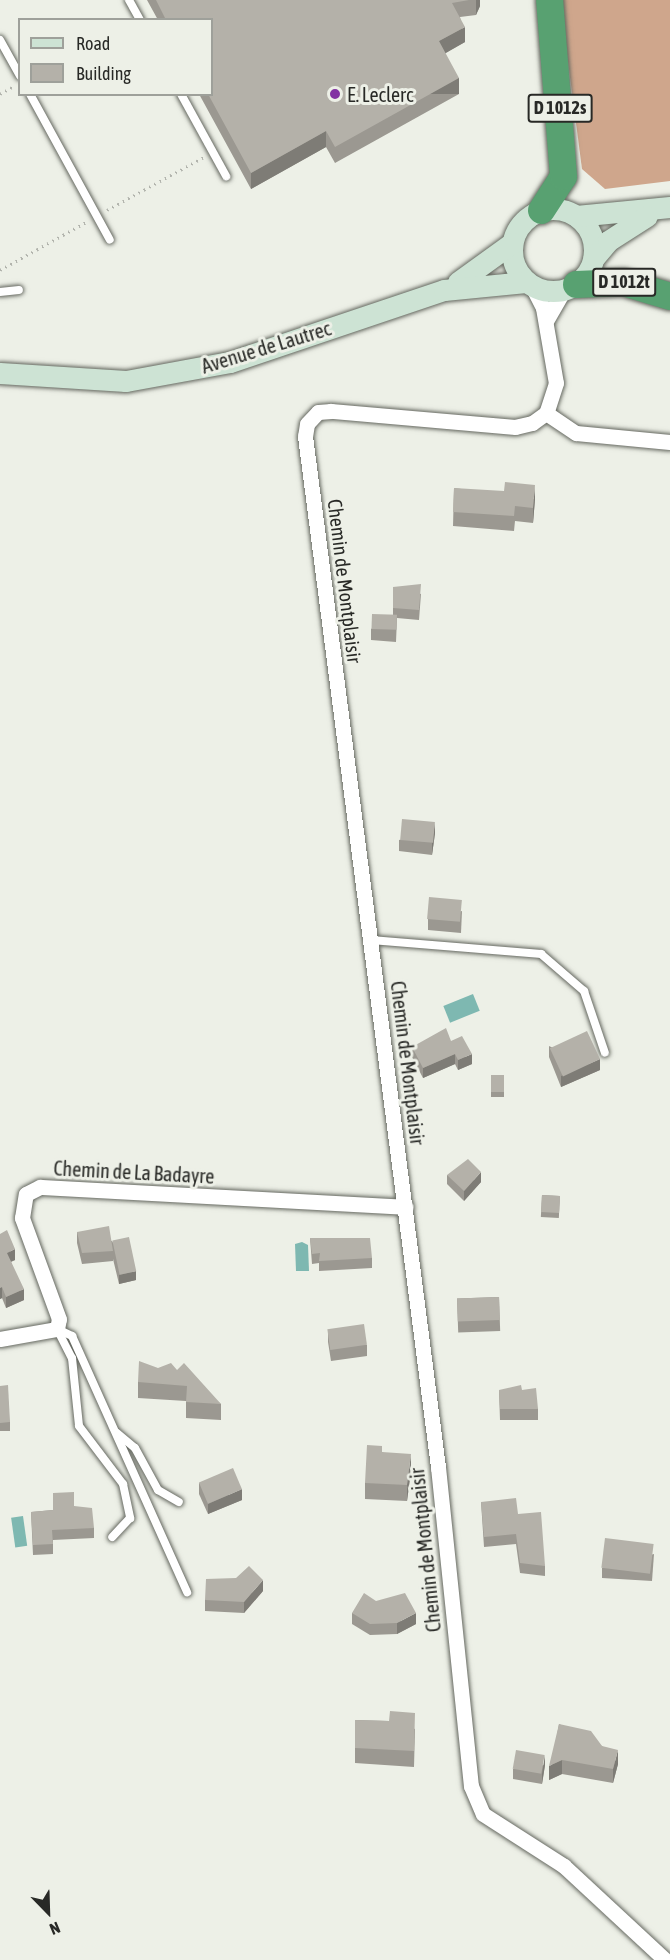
<!DOCTYPE html>
<html>
<head>
<meta charset="utf-8">
<style>
	body { margin:0 }
	#map { position:relative; width:670px; height:1960px; overflow:hidden; background:#edf0e7; font-family:"Asap Condensed",sans-serif }
	div>[style] { position:absolute }
	.forest>* { inset:0; background:#cfa68c }
	.water>* { inset:0; background:#7eb8b1; transform-origin:0 0 }
	.path>* { height:3px; margin-top:-1.5px; transform-origin:0; background:repeating-linear-gradient(90deg,#b2b4ad 0 1.5px,transparent 0 6px) }
	.roads { filter:drop-shadow(0 0 2px #656860) drop-shadow(0 0 2px #656860) }
	.lane>* { height:8px; margin:-4px; padding:0 4px; transform-origin:4px; border-radius:4px; background:#fff }
	.street>* { height:15px; margin:-7.5px; padding:0 7.5px; transform-origin:7.5px; border-radius:7.5px; background:#fff }
	.secondary>* { height:21px; margin:-10.5px; padding:0 10.5px; transform-origin:10.5px; border-radius:10.5px; background:#cde3d4 }
	.secondary>.ring { margin:-10.5px; padding:0; box-sizing:content-box; background:none; border:21px solid #cde3d4; border-radius:50% }
	.highway>* { height:27px; margin:-13.5px; padding:0 13.5px; transform-origin:13.5px; border-radius:13.5px; background:#58a171 }
	.wall>* { inset:0; background:#9b9891; transform-origin:0 0 }
	.shaded-wall>* { inset:0; background:#7e7c76; transform-origin:0 0 }
	.building>* { inset:0; background:#b4b1a9; transform-origin:0 0 }
	.dots>* { width:16px; height:16px; translate:-50% -50%; box-sizing:border-box; border:3px solid #edf0e7; border-radius:50% }
	span { translate:-50% -50%; white-space:nowrap; text-align:center; line-height:1.15; -webkit-text-stroke:6px #edf0e7; paint-order:stroke }
	.shield-label span { padding:2px 4px; background:#edf0e7; border:2px solid; border-radius:4px; -webkit-text-stroke-width:0 }
	.shield-label { font-size:18px; color:#282926; font-weight:700 }
	.poi-label { font-size:20px; color:#282926 }
	.left { translate:0 -50%; text-align:left }
	.street-label { font-size:20px; color:#282926 }
	.legend { position:absolute; left:18px; top:18px; width:195px; height:78px; box-sizing:border-box; background:#edf0e7; border:2px solid #9ea09a; margin:0; padding:8px 10px; list-style:none; font-size:18px; color:#282926 }
	.legend li { display:flex; align-items:center; gap:12px; height:30px }
	.legend b { width:30px; border:2px solid #9ea09a }
	.north { position:absolute; left:18px; top:1882px; width:60px; height:60px; -webkit-text-stroke:4px #edf0e7; paint-order:stroke; rotate:157deg; font-size:16px; font-weight:700; line-height:24px; text-align:center; color:#282926 }
	.north::after { content:''; display:block; margin:auto; width:21px; height:27px; background:#282926; clip-path:polygon(50% 0,100% 100%,50% 72%,0 100%) }
</style>
</head>
<body>
<div id="map">
	<div class="forest">
		<div style="clip-path:polygon(560px 0,670px 0,670px 181px,605px 189px,582px 169px)"></div>
	</div>
	<div class="water">
		<div style="left:473px;top:994px;width:18px;height:32px;rotate:68deg"></div>
		<div style="clip-path:polygon(302px 1242px,308px 1245px,309px 1271px,296px 1271px,295px 1244px)"></div>
		<div style="left:23px;top:1516px;width:30px;height:12px;rotate:82deg"></div>
	</div>
	<div class="path">
		<div style="left:0;top:94px;width:16px;rotate:-30deg"></div>
		<div style="left:107px;top:210px;width:111px;rotate:-28.7deg"></div>
		<div style="left:0;top:270px;width:101px;rotate:-29.1deg"></div>
	</div>
	<div class="roads">
		<div class="lane">
			<div style="left:129px;top:0;width:23px;rotate:61deg"></div>
			<div style="left:0;top:40px;width:41px;rotate:60.9deg"></div>
			<div style="left:30px;top:94px;width:166px;rotate:61.3deg"></div>
			<div style="left:181px;top:94px;width:94px;rotate:61.2deg"></div>
			<div style="left:0;top:292px;width:19px;rotate:-6deg"></div>
			<div style="left:371px;top:940px;width:171px;rotate:4.7deg"></div>
			<div style="left:541px;top:954px;width:57px;rotate:40.7deg"></div>
			<div style="left:584px;top:991px;width:65px;rotate:71.3deg"></div>
			<div style="left:57px;top:1329px;width:17px;rotate:25deg"></div>
			<div style="left:72px;top:1336px;width:281px;rotate:65.8deg"></div>
			<div style="left:57px;top:1329px;width:33px;rotate:63deg"></div>
			<div style="left:72px;top:1358px;width:68px;rotate:84.1deg"></div>
			<div style="left:79px;top:1426px;width:73px;rotate:52.8deg"></div>
			<div style="left:123px;top:1484px;width:35px;rotate:78deg"></div>
			<div style="left:130px;top:1518px;width:26px;rotate:133deg"></div>
			<div style="left:117px;top:1433px;width:23px;rotate:40deg"></div>
			<div style="left:135px;top:1448px;width:48px;rotate:61.3deg"></div>
			<div style="left:158px;top:1490px;width:24px;rotate:30deg"></div>
		</div>
		<div class="street">
			<div style="left:532px;top:286px;width:25px;rotate:63deg"></div>
			<div style="left:543px;top:308px;width:76px;rotate:80.2deg"></div>
			<div style="left:556px;top:383px;width:32px;rotate:108deg"></div>
			<div style="left:546px;top:413px;width:17px;rotate:144deg"></div>
			<div style="left:532px;top:423px;width:17px;rotate:167deg"></div>
			<div style="left:515px;top:427px;width:185px;rotate:-175deg"></div>
			<div style="left:331px;top:411px;width:13px;rotate:176deg"></div>
			<div style="left:318px;top:412px;width:16px;rotate:133deg"></div>
			<div style="left:307px;top:424px;width:12px;rotate:99deg"></div>
			<div style="left:305px;top:436px;width:1040px;rotate:82.65deg"></div>
			<div style="left:438px;top:1467px;width:321px;rotate:84.1deg"></div>
			<div style="left:471px;top:1786px;width:30px;rotate:67deg"></div>
			<div style="left:483px;top:1814px;width:96px;rotate:32.7deg"></div>
			<div style="left:564px;top:1866px;width:138px;rotate:42.9deg"></div>
			<div style="left:546px;top:321px;width:36px;rotate:-60deg"></div>
			<div style="left:546px;top:413px;width:36px;rotate:34deg"></div>
			<div style="left:576px;top:433px;width:94px;rotate:5.5deg"></div>
			<div style="left:0;top:1339px;width:58px;rotate:-10deg"></div>
			<div style="left:57px;top:1329px;width:10px;rotate:-79deg"></div>
			<div style="left:59px;top:1319px;width:108px;rotate:-110.1deg"></div>
			<div style="left:22px;top:1218px;width:24px;rotate:-81deg"></div>
			<div style="left:26px;top:1194px;width:16px;rotate:-27deg"></div>
			<div style="left:40px;top:1187px;width:366px;rotate:3.1deg"></div>
		</div>
		<div class="secondary">
			<div class="ring" style="left:512px;top:209px;width:61px;height:61px"></div>
			<div style="left:576px;top:216px;width:94px;rotate:-5.5deg"></div>
			<div style="left:593px;top:259px;width:23px;rotate:-50deg"></div>
			<div style="left:608px;top:241px;width:46px;rotate:-32.7deg"></div>
			<div style="left:458px;top:282px;width:67px;rotate:-35.8deg"></div>
			<div style="left:0;top:373px;width:126px;rotate:3.6deg"></div>
			<div style="left:126px;top:381px;width:106px;rotate:-10.4deg"></div>
			<div style="left:230px;top:362px;width:226px;rotate:-18.6deg"></div>
			<div style="left:444px;top:290px;width:82px;rotate:-5.6deg"></div>
		</div>
		<div class="highway">
			<div style="left:541px;top:210px;width:40px;rotate:-57.1deg"></div>
			<div style="left:563px;top:176px;width:177px;rotate:-94.5deg"></div>
			<div style="left:576px;top:284px;width:47px;rotate:-2.4deg"></div>
			<div style="left:623px;top:282px;width:49px;rotate:16.6deg"></div>
		</div>
	</div>
	<div class="wall">
		<div style="clip-path:polygon(147px 0,480px 0,480px 6px,476px 15px,460px 17px,465px 42px,445px 53px,459px 94px,335px 163px,326px 147px,251px 189px,199px 94px,212px 94px,212px 20px,158px 20px)"></div>
		<div style="clip-path:polygon(454px 488px,535px 499px,533px 523px,515px 521px,514px 531px,453px 526px)"></div>
		<div style="clip-path:polygon(393px 587px,421px 594px,419px 620px,397px 618px,396px 642px,371px 640px,371px 629px,393px 615px)"></div>
		<div style="clip-path:polygon(435px 833px,432px 855px,399px 851px,399px 840px)"></div>
		<div style="clip-path:polygon(462px 911px,461px 933px,428px 930px,428px 919px)"></div>
		<div style="clip-path:polygon(451px 1041px,472px 1064px,458px 1070px,455px 1064px,423px 1078px,412px 1057px,412px 1047px)"></div>
		<div style="clip-path:polygon(549px 1046px,600px 1070px,561px 1087px,549px 1057px)"></div>
		<div style="left:491px;top:1075px;width:13px;height:22px"></div>
		<div style="clip-path:polygon(447px 1175px,481px 1182px,464px 1201px,447px 1184px)"></div>
		<div style="left:542px;top:1195px;width:18px;height:22px;rotate:3deg"></div>
		<div style="clip-path:polygon(77px 1232px,112px 1241px,136px 1280px,119px 1284px,113px 1259px,113px 1261px,82px 1264px,77px 1243px)"></div>
		<div style="clip-path:polygon(0 1234px,15px 1260px,11px 1262px,24px 1300px,6px 1308px,2px 1298px,0 1299px)"></div>
		<div style="clip-path:polygon(310px 1238px,372px 1258px,372px 1268px,319px 1271px,319px 1263px,312px 1264px)"></div>
		<div style="left:499px;top:1297px;width:34px;height:42px;rotate:88deg"></div>
		<div style="clip-path:polygon(328px 1331px,367px 1345px,367px 1356px,331px 1361px,328px 1342px)"></div>
		<div style="clip-path:polygon(158px 1368px,177px 1370px,221px 1404px,221px 1420px,186px 1418px,186px 1401px,138px 1398px,138px 1382px)"></div>
		<div style="clip-path:polygon(0 1386px,10px 1422px,10px 1431px,0 1431px)"></div>
		<div style="clip-path:polygon(499px 1390px,522px 1390px,538px 1409px,538px 1420px,500px 1420px)"></div>
		<div style="clip-path:polygon(382px 1452px,411px 1470px,407px 1501px,365px 1499px,365px 1483px)"></div>
		<div style="clip-path:polygon(199px 1483px,242px 1500px,208px 1514px,199px 1494px)"></div>
		<div style="clip-path:polygon(481px 1502px,518px 1514px,545px 1566px,545px 1576px,520px 1573px,516px 1544px,484px 1547px)"></div>
		<div style="clip-path:polygon(74px 1506px,94px 1528px,94px 1538px,53px 1540px,53px 1554px,33px 1555px,31px 1512px,53px 1510px)"></div>
		<div style="clip-path:polygon(654px 1554px,652px 1581px,602px 1578px,602px 1568px)"></div>
		<div style="clip-path:polygon(263px 1591px,244px 1613px,205px 1611px,205px 1600px)"></div>
		<div style="clip-path:polygon(352px 1613px,416px 1624px,397px 1634px,370px 1635px,352px 1624px)"></div>
		<div style="clip-path:polygon(355px 1720px,389px 1721px,415px 1729px,414px 1767px,355px 1763px)"></div>
		<div style="clip-path:polygon(559px 1724px,602px 1746px,618px 1764px,613px 1783px,562px 1774px,549px 1780px)"></div>
		<div style="clip-path:polygon(545px 1765px,542px 1784px,513px 1779px,513px 1769px)"></div>
	</div>
	<div class="shaded-wall">
		<div style="clip-path:polygon(476px 0,480px 0,480px 6px,476px 15px)"></div>
		<div style="clip-path:polygon(465px 27px,465px 42px,439px 57px,439px 41px)"></div>
		<div style="left:459px;top:78px;width:16px;height:142px;rotate:90deg"></div>
		<div style="clip-path:polygon(326px 131px,326px 147px,251px 189px,251px 173px)"></div>
		<div style="clip-path:polygon(535px 485px,535px 499px,533px 523px,533px 508px)"></div>
		<div style="clip-path:polygon(435px 822px,435px 833px,432px 855px,432px 844px)"></div>
		<div style="clip-path:polygon(455px 1054px,455px 1064px,423px 1078px,423px 1068px)"></div>
		<div style="clip-path:polygon(472px 1054px,472px 1064px,458px 1070px,458px 1060px)"></div>
		<div style="clip-path:polygon(600px 1059px,600px 1070px,561px 1087px,561px 1076px)"></div>
		<div style="clip-path:polygon(481px 1172px,481px 1182px,464px 1201px,464px 1191px)"></div>
		<div style="clip-path:polygon(15px 1249px,15px 1260px,7px 1263px,7px 1253px)"></div>
		<div style="clip-path:polygon(136px 1271px,136px 1280px,119px 1284px,119px 1275px)"></div>
		<div style="clip-path:polygon(2px 1287px,2px 1298px,0 1299px,0 1288px)"></div>
		<div style="clip-path:polygon(24px 1289px,24px 1300px,6px 1308px,6px 1297px)"></div>
		<div style="clip-path:polygon(411px 1454px,411px 1470px,407px 1501px,407px 1485px)"></div>
		<div style="clip-path:polygon(242px 1489px,242px 1500px,208px 1514px,208px 1504px)"></div>
		<div style="clip-path:polygon(263px 1580px,263px 1591px,244px 1613px,244px 1602px)"></div>
		<div style="clip-path:polygon(416px 1613px,416px 1624px,397px 1634px,397px 1623px)"></div>
		<div style="clip-path:polygon(618px 1750px,618px 1764px,613px 1783px,613px 1769px)"></div>
		<div style="clip-path:polygon(545px 1755px,545px 1765px,542px 1784px,542px 1774px)"></div>
		<div style="clip-path:polygon(562px 1760px,562px 1774px,549px 1780px,549px 1766px)"></div>
	</div>
	<div class="building">
		<div style="clip-path:polygon(156px 0,469px 0,452px 3px,465px 27px,439px 41px,459px 78px,335px 147px,326px 131px,251px 173px,208px 94px,212px 94px,212px 20px,166px 20px)"></div>
		<div style="clip-path:polygon(505px 482px,535px 485px,533px 508px,515px 506px,514px 516px,453px 512px,454px 488px,504px 491px)"></div>
		<div style="clip-path:polygon(421px 584px,419px 610px,393px 608px,393px 587px)"></div>
		<div style="left:372px;top:614px;width:25px;height:15px;rotate:2deg"></div>
		<div style="left:402px;top:819px;width:33px;height:21px;rotate:5deg"></div>
		<div style="left:429px;top:897px;width:33px;height:22px;rotate:5deg"></div>
		<div style="clip-path:polygon(446px 1028px,451px 1041px,462px 1036px,472px 1054px,458px 1060px,455px 1054px,423px 1068px,412px 1047px)"></div>
		<div style="left:587px;top:1031px;width:31px;height:41px;rotate:65deg"></div>
		<div style="left:491px;top:1075px;width:13px;height:17px"></div>
		<div style="clip-path:polygon(468px 1159px,481px 1172px,464px 1191px,447px 1175px)"></div>
		<div style="left:542px;top:1195px;width:18px;height:17px;rotate:3deg"></div>
		<div style="clip-path:polygon(109px 1226px,113px 1251px,82px 1253px,77px 1232px)"></div>
		<div style="clip-path:polygon(7px 1230px,15px 1249px,7px 1253px,24px 1289px,6px 1297px,2px 1287px,0 1288px,0 1234px)"></div>
		<div style="left:129px;top:1237px;width:35px;height:17px;rotate:78deg"></div>
		<div style="clip-path:polygon(310px 1238px,370px 1238px,372px 1258px,319px 1261px,320px 1253px,312px 1254px)"></div>
		<div style="left:499px;top:1297px;width:23px;height:42px;rotate:88deg"></div>
		<div style="left:364px;top:1324px;width:21px;height:37px;rotate:82deg"></div>
		<div style="clip-path:polygon(139px 1361px,158px 1368px,171px 1363px,177px 1370px,184px 1363px,221px 1404px,186px 1402px,187px 1386px,138px 1382px)"></div>
		<div style="clip-path:polygon(8px 1385px,10px 1422px,0 1423px,0 1386px)"></div>
		<div style="clip-path:polygon(521px 1385px,522px 1390px,536px 1388px,538px 1409px,500px 1409px,499px 1390px)"></div>
		<div style="clip-path:polygon(367px 1445px,382px 1446px,382px 1452px,411px 1454px,407px 1485px,365px 1483px)"></div>
		<div style="left:233px;top:1468px;width:23px;height:37px;rotate:67deg"></div>
		<div style="clip-path:polygon(74px 1492px,74px 1506px,92px 1508px,94px 1528px,52px 1530px,53px 1544px,33px 1545px,31px 1512px,53px 1510px,53px 1493px)"></div>
		<div style="clip-path:polygon(516px 1498px,518px 1514px,541px 1512px,545px 1566px,520px 1563px,516px 1534px,484px 1537px,481px 1502px)"></div>
		<div style="left:605px;top:1538px;width:49px;height:30px;rotate:7deg"></div>
		<div style="clip-path:polygon(249px 1566px,263px 1580px,244px 1602px,205px 1600px,206px 1579px,236px 1578px)"></div>
		<div style="clip-path:polygon(364px 1593px,376px 1601px,405px 1593px,416px 1613px,397px 1623px,370px 1624px,352px 1613px)"></div>
		<div style="clip-path:polygon(390px 1711px,415px 1713px,414px 1751px,355px 1748px,355px 1720px,389px 1721px)"></div>
		<div style="clip-path:polygon(559px 1724px,591px 1731px,602px 1746px,618px 1750px,613px 1769px,562px 1760px,549px 1766px)"></div>
		<div style="left:516px;top:1750px;width:29px;height:19px;rotate:10deg"></div>
	</div>
	<div class="dots">
		<div style="left:335px;top:94px;background:#8232a2"></div>
	</div>
	<div class="shield-label">
		<span style="left:560px;top:108px">D 1012s</span>
		<span style="left:624px;top:282px">D 1012t</span>
	</div>
	<div class="poi-label">
		<span class="left" style="left:347px;top:94px">E. Leclerc</span>
	</div>
	<div class="street-label">
		<span style="left:266px;top:347px;rotate:-17deg">Avenue de Lautrec</span>
		<span style="left:345px;top:581px;rotate:83deg">Chemin de Montplaisir</span>
		<span style="left:408px;top:1063px;rotate:83deg">Chemin de Montplaisir</span>
		<span style="left:134px;top:1172px;rotate:3deg">Chemin de La Badayre</span>
		<span style="left:425px;top:1550px;rotate:-96deg">Chemin de Montplaisir</span>
	</div>
	<ul class="legend">
	<li><b style="height:8px;background:#cde3d4"></b>Road</li>
	<li><b style="height:16px;background:#b4b1a9"></b>Building</li>
	</ul>
	<div class="north">N</div>
</div>
</body>
</html>
